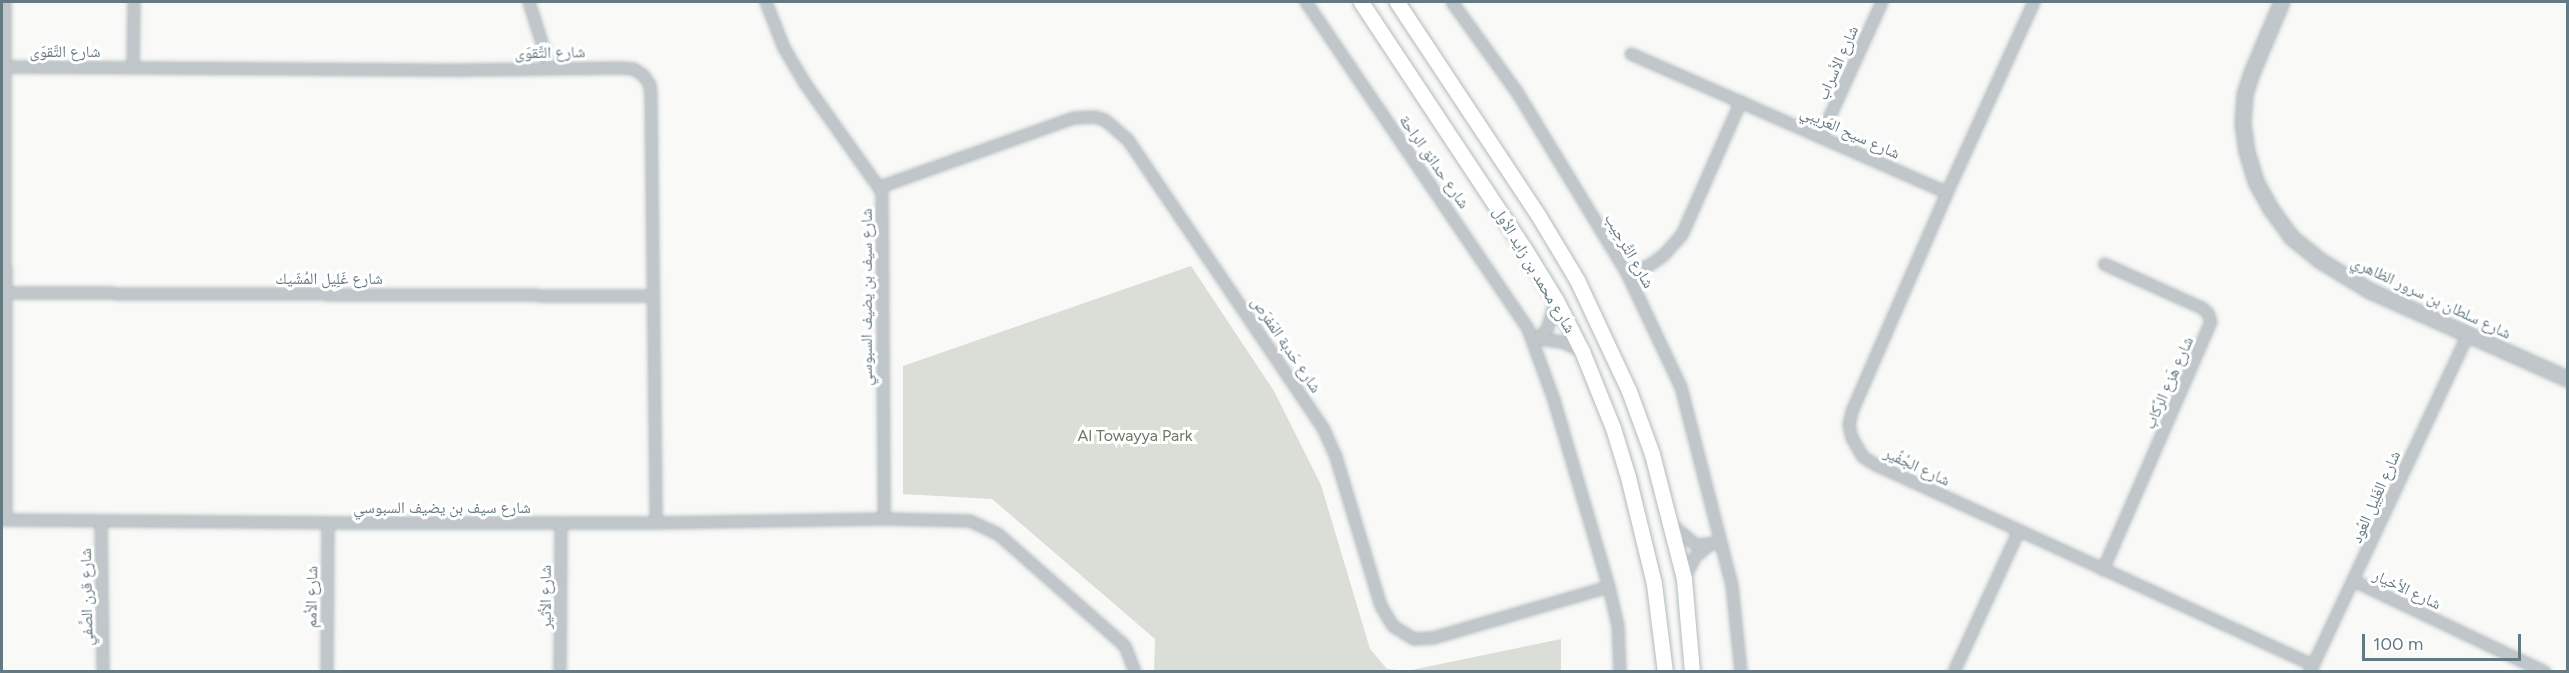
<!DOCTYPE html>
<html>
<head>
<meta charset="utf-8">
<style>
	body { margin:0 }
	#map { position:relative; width:2569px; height:673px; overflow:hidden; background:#f9f9f7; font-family:Figtree,"Noto Naskh Arabic",sans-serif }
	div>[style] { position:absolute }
	.green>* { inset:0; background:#daded6 }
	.roads { filter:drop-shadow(0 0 2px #b2bbbe) drop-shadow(0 0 2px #b2bbbe) }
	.minor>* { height:10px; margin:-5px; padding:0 5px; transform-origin:5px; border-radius:5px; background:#c0c6c9 }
	.tertiary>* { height:14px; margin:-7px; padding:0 7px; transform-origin:7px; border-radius:7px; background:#c0c6c9 }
	.secondary>* { height:15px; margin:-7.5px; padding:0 7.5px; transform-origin:7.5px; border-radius:7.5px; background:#fff }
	span { translate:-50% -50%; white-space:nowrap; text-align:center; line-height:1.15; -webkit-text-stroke:6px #fff; paint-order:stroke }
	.street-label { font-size:16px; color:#647a82 }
	.park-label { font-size:16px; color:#6a7a63 }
	.frame { position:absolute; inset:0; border:3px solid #647a82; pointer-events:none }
	.scale { position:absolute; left:2362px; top:634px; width:159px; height:27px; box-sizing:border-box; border:3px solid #647a82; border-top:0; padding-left:8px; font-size:18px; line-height:21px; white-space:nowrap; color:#647a82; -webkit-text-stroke:4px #fff; paint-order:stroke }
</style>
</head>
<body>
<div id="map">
	<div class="green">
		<div style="clip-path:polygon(1191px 266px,1274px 391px,1321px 485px,1370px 649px,1387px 669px,1407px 671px,1561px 639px,1561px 671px,1154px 671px,1155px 639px,992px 499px,903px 494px,903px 366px)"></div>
	</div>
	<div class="roads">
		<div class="minor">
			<div style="left:5px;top:2px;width:518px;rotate:89.89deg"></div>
			<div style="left:529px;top:2px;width:69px;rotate:72.3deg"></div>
			<div style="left:766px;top:2px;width:49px;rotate:68.6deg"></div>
			<div style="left:784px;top:48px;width:43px;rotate:59.3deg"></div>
			<div style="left:806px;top:85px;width:131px;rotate:54.6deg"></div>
			<div style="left:882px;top:192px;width:327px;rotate:89.6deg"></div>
			<div style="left:1306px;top:2px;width:395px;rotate:55.8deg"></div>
			<div style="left:1528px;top:329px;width:76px;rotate:69.9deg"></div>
			<div style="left:1554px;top:400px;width:195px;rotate:73.6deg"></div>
			<div style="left:1609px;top:587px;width:39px;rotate:77deg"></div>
			<div style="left:1618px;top:625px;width:47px;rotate:87.6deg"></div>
			<div style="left:1452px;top:2px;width:111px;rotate:54.2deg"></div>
			<div style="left:1517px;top:92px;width:212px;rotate:58.7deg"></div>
			<div style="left:1627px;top:273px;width:126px;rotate:64.7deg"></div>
			<div style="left:1681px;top:387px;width:204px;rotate:75.6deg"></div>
			<div style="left:1732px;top:585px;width:87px;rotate:84.1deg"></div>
			<div style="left:2034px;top:2px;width:210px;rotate:114.5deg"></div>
			<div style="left:1947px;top:193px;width:239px;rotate:113.5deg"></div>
			<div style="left:1852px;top:412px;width:13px;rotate:103deg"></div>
			<div style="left:1849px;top:425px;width:13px;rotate:77deg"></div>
			<div style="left:1852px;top:438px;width:22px;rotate:60deg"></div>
			<div style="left:1863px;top:457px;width:15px;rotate:32deg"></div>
			<div style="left:1876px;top:465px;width:481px;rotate:24.6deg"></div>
			<div style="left:1631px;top:54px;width:345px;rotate:23.7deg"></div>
			<div style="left:6px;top:67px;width:459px;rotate:0.4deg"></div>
			<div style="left:465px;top:70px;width:156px;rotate:-0.7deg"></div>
			<div style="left:621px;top:68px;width:13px;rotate:4deg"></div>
			<div style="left:634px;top:69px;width:12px;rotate:35deg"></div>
			<div style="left:644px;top:76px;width:11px;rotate:56deg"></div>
			<div style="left:650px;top:85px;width:12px;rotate:85deg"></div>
			<div style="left:651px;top:97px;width:426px;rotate:89.3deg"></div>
			<div style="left:133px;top:67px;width:65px;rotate:-89.1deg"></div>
			<div style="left:1821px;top:136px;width:147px;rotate:-65.5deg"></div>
			<div style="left:880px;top:187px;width:206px;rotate:-19.6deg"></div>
			<div style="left:1074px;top:118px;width:21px;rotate:-3deg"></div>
			<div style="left:1095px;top:117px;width:10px;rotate:17deg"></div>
			<div style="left:1105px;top:120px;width:30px;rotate:41deg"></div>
			<div style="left:1128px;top:140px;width:350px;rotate:55.9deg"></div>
			<div style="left:1324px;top:430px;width:30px;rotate:66deg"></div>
			<div style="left:1336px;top:457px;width:156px;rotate:73.2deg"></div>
			<div style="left:1381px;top:606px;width:23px;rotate:59deg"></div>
			<div style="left:1393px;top:626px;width:25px;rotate:32deg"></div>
			<div style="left:1414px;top:639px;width:19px;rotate:-3deg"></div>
			<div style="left:1433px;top:638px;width:183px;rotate:-16.2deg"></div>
			<div style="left:1627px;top:273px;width:21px;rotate:-17deg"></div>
			<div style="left:1647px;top:267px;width:19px;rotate:-35deg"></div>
			<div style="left:1663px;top:256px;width:28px;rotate:-48deg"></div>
			<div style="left:1682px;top:235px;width:146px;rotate:-66.2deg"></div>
			<div style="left:6px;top:293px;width:646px;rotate:0.27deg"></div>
			<div style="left:1540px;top:339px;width:22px;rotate:8deg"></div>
			<div style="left:1562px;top:342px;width:22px;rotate:24deg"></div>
			<div style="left:1534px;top:342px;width:18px;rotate:-43deg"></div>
			<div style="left:1547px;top:330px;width:31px;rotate:-73deg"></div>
			<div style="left:2px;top:520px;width:326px;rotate:0.5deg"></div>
			<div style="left:328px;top:523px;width:328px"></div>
			<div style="left:656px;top:523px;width:228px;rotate:-1deg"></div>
			<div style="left:884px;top:519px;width:86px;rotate:1.3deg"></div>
			<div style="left:970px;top:521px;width:31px;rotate:25deg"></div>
			<div style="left:998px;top:534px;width:169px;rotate:41.4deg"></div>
			<div style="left:1125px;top:646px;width:28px;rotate:69deg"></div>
			<div style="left:101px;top:521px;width:151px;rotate:89.2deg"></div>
			<div style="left:1671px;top:524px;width:33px;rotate:40deg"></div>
			<div style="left:1696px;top:545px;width:24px;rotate:-5deg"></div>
			<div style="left:2103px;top:570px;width:270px;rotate:-66.5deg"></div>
			<div style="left:2211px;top:322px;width:9px;rotate:-108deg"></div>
			<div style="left:2208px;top:313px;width:8px;rotate:-140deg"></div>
			<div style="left:2202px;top:308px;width:107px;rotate:-155.8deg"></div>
			<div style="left:1684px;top:579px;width:25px;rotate:-63deg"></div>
			<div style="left:1695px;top:557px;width:17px;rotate:-40deg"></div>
			<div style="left:2354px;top:581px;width:212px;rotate:25.5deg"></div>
			<div style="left:327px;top:672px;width:149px;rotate:-89.6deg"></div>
			<div style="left:560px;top:672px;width:149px;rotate:-89.6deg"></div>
			<div style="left:1954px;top:672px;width:155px;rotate:-65.3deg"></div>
			<div style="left:2310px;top:672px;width:373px;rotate:-64.9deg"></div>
		</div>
		<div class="tertiary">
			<div style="left:2282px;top:2px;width:77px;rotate:112.9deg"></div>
			<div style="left:2252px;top:73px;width:23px;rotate:108deg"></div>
			<div style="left:2245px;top:95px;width:29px;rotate:94deg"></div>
			<div style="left:2243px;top:124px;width:28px;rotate:82deg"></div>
			<div style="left:2247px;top:152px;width:31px;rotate:73deg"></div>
			<div style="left:2256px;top:182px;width:31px;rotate:61deg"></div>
			<div style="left:2271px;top:209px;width:34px;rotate:54deg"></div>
			<div style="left:2291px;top:237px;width:36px;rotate:39deg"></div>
			<div style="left:2319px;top:260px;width:60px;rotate:31.3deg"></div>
			<div style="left:2370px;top:291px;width:217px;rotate:24deg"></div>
		</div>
		<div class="secondary">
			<div style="left:1361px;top:2px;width:295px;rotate:56.5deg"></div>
			<div style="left:1524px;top:248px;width:61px;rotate:58.4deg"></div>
			<div style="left:1556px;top:300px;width:57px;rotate:63deg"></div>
			<div style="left:1582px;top:351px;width:83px;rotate:68.1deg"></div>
			<div style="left:1613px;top:428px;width:51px;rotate:73deg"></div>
			<div style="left:1628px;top:477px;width:110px;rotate:76.3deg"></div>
			<div style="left:1654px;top:584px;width:89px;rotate:82.9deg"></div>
			<div style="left:1397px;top:2px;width:255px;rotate:56.5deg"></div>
			<div style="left:1538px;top:215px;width:76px;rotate:59deg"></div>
			<div style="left:1577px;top:280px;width:123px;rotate:64.9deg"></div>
			<div style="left:1629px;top:391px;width:67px;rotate:69.9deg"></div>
			<div style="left:1652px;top:454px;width:129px;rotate:75.6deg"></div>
			<div style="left:1684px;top:579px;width:93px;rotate:85.1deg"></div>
		</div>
	</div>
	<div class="street-label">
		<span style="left:65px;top:52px">شارع التَّقوَى</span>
		<span style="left:550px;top:53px;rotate:-1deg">شارع التَّقوَى</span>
		<span style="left:1838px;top:63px;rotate:-66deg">شارع الأسراب</span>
		<span style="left:1850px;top:133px;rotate:24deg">شارع سيح العَريبي</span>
		<span style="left:1434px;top:162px;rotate:55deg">شارع حدائق الراحة</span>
		<span style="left:1629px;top:251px;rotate:60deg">شارع التَّرحِيب</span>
		<span style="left:1534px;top:270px;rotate:59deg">شارع محمد بن زايد الأول</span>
		<span style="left:329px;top:279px">شارع غَلِيل المُشَيك</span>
		<span style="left:867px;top:297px;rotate:-90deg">شارع سيف بن يضيف السبوسي</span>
		<span style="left:2431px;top:298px;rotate:25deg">شارع سلطان بن سرور الظاهري</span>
		<span style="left:1286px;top:345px;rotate:56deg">شارع حَدبة المَفرَص</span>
		<span style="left:2169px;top:383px;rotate:-66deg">شارع هَزع الرِّكاب</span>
		<span style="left:1917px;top:467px;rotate:25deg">شارع الجُفِّير</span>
		<span style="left:2376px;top:497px;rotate:-66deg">شارع الغَلِيل العُود</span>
		<span style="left:442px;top:508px">شارع سيف بن يضيف السبوسي</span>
		<span style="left:2407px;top:590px;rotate:25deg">شارع الأخيار</span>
		<span style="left:87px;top:597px;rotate:-91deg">شارع قرن الصَّفي</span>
		<span style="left:312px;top:597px;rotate:-89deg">شارع الأمم</span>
		<span style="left:546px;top:597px;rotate:-90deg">شارع الأثير</span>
	</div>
	<div class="park-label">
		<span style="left:1135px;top:436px">Al Towayya Park</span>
	</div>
	<div class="frame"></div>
	<div class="scale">100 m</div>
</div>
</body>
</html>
